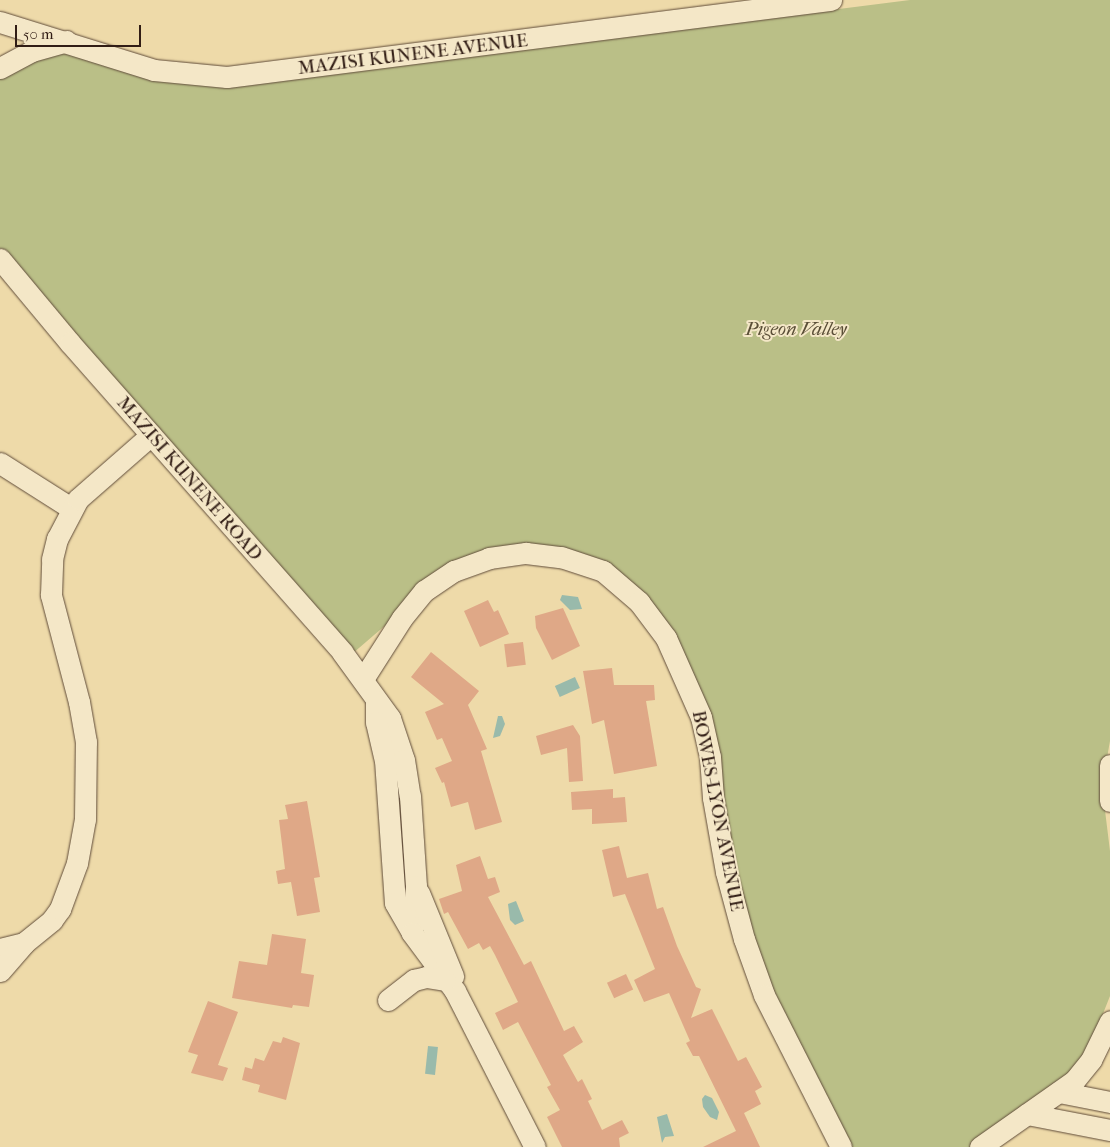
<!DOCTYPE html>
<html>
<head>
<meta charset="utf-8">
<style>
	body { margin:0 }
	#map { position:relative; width:1110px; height:1147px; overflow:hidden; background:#eedaa9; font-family:"IM FELL French Canon",serif }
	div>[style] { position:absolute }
	.green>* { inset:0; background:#babf87 }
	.water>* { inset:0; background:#99baab; transform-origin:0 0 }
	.building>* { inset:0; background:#dfa887; transform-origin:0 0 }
	.roads { filter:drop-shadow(0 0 1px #604c3a) drop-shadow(0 0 1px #604c3a) }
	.minor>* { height:21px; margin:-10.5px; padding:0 10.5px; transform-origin:10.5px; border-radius:10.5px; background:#f4e7c7 }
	span { translate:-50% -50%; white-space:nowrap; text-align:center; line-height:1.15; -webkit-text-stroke:4px #f4e7c7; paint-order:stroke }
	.street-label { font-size:19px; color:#311d15 }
	.park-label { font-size:19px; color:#5a4e37; font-style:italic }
	.scale { position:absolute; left:15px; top:25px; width:126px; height:22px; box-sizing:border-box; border:2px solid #311d15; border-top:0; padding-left:6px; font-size:15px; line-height:18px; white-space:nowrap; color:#311d15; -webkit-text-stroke:4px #f4e7c7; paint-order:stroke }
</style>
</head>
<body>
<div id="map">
	<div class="green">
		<div style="clip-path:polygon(910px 0,1110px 0,1110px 741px,1102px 786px,1110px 851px,1110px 996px,1089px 1049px,1059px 1093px,983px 1147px,838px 1147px,780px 1038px,678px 666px,621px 590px,558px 559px,489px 562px,409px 605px,345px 660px,0 260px,0 77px,22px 58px,64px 50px,192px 85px,236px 85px)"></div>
	</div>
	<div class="water">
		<div style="clip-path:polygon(562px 595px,578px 597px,582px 609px,570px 610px,560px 600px)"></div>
		<div style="left:575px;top:677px;width:12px;height:22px;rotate:66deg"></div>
		<div style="clip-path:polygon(498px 716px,502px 716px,505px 724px,500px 736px,493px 738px)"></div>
		<div style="clip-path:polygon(516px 901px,524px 921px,515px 925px,510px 920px,508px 904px)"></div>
		<div style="left:428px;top:1046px;width:10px;height:28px;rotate:6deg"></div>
		<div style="clip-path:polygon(705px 1095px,712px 1098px,719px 1112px,717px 1120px,710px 1117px,703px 1107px,702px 1099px)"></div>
		<div style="clip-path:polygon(667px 1114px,674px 1136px,665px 1137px,662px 1143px,657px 1117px)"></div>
	</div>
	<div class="building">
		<div style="clip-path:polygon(488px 600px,494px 612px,498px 610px,509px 634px,480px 647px,464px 611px)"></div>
		<div style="clip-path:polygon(563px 608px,580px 646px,552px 660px,536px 628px,535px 616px)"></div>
		<div style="left:523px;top:642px;width:23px;height:19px;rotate:83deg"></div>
		<div style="clip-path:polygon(431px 652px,479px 691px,468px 705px,487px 749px,481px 751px,502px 822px,475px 830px,468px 802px,451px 807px,444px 782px,442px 783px,435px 768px,452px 761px,442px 738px,437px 740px,425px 712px,444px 704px,411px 677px)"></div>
		<div style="clip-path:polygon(612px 668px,614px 685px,654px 685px,655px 700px,646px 701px,657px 766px,614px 774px,604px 720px,592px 724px,583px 671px)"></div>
		<div style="clip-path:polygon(573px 725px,580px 736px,583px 781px,569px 782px,567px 748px,541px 755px,536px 736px)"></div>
		<div style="clip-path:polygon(613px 789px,613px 798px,625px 797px,627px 822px,592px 824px,592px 809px,572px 810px,571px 792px)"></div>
		<div style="clip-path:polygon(307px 801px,320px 877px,314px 878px,320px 912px,297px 916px,291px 882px,278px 884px,276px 871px,285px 869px,279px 820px,288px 819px,285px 805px)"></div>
		<div style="clip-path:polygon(619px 846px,627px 878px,648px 873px,657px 909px,663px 907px,677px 946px,696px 987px,701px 989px,691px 1018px,712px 1009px,738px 1061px,746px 1057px,762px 1087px,755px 1091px,761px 1104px,744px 1113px,760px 1147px,703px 1147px,736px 1131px,699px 1056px,693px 1056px,686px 1043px,690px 1041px,669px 993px,644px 1002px,634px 980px,655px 969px,625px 894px,613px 897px,602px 850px)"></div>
		<div style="clip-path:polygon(480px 856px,488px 879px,495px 877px,500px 892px,488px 897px,524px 965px,531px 961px,564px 1031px,574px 1026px,583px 1042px,563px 1055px,578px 1082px,582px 1079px,592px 1099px,588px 1101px,602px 1130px,622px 1120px,629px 1133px,619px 1138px,620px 1147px,562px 1147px,547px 1117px,560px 1110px,547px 1087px,551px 1085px,518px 1022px,503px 1030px,495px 1013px,518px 1002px,495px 955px,490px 946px,483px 950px,479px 943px,468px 949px,448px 912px,444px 914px,439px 899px,462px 891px,456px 865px)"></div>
		<div style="clip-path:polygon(272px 934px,306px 939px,301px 973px,314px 975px,309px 1007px,293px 1005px,292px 1008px,232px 998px,239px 961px,267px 965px)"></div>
		<div style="left:626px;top:974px;width:17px;height:21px;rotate:65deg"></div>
		<div style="clip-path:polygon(208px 1001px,238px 1012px,218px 1065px,228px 1068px,223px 1081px,191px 1073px,198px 1055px,188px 1052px)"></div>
		<div style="clip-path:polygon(283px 1037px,300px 1043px,286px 1100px,258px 1092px,260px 1085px,242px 1080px,245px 1067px,252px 1069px,255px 1058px,264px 1061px,273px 1041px,281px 1043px)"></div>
	</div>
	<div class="roads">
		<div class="minor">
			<div style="left:0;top:22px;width:161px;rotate:17.3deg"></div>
			<div style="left:154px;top:70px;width:73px;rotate:5.5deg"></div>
			<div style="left:227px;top:77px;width:609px;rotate:-7.27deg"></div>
			<div style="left:0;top:68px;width:36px;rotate:-28deg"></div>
			<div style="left:32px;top:51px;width:36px;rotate:-16deg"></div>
			<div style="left:0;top:259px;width:109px;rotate:50.2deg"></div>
			<div style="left:70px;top:343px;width:412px;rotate:48.6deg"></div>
			<div style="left:342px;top:652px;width:82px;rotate:54deg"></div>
			<div style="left:390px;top:718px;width:44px;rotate:71.6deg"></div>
			<div style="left:404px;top:760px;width:36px;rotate:81deg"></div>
			<div style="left:410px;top:796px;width:90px;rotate:86.2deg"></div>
			<div style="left:416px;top:886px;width:47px;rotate:94.9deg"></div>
			<div style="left:0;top:463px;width:84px;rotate:32.4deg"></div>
			<div style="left:363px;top:679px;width:72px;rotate:-57.4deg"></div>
			<div style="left:402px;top:618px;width:35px;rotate:-51deg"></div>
			<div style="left:424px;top:591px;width:36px;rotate:-34deg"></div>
			<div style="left:454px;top:571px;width:37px;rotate:-20deg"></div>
			<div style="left:489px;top:558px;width:37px;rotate:-8deg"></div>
			<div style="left:526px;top:553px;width:35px;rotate:7deg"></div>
			<div style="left:561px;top:557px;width:44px;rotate:18.4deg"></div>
			<div style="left:603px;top:571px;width:48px;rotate:40.7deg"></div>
			<div style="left:639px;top:602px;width:45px;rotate:53.1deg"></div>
			<div style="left:666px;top:638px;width:86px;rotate:66.1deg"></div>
			<div style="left:701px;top:717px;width:41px;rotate:77.3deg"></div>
			<div style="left:710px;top:757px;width:41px;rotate:85.8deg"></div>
			<div style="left:713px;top:798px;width:75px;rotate:80deg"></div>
			<div style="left:726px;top:872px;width:69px;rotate:75deg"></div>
			<div style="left:744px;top:939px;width:59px;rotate:70.3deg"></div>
			<div style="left:764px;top:995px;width:170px;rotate:63.1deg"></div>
			<div style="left:376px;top:701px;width:21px;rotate:90deg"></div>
			<div style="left:376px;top:722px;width:39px;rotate:77deg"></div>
			<div style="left:385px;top:760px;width:143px;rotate:86deg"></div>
			<div style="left:395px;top:903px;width:34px;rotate:60deg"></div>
			<div style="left:412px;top:933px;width:72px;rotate:53.4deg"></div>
			<div style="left:455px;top:991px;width:175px;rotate:62.9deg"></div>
			<div style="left:1110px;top:765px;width:36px;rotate:90deg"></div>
			<div style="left:419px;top:893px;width:90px;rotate:67.7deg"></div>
			<div style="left:0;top:949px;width:25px;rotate:-14deg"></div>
			<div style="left:24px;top:943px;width:36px;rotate:-39deg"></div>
			<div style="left:52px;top:920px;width:14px;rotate:-54deg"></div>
			<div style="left:60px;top:909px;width:49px;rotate:-69.7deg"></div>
			<div style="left:77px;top:863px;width:45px;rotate:-79.7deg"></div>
			<div style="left:85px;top:819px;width:77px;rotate:-89.3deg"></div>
			<div style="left:86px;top:742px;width:41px;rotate:-99.9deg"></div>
			<div style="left:79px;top:702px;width:111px;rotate:-104.7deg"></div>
			<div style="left:51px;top:595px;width:36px;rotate:-88deg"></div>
			<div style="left:52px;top:559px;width:21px;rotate:-76deg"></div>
			<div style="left:57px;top:539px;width:45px;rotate:-62.3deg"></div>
			<div style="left:78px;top:499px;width:97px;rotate:-41.2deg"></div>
			<div style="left:0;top:971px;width:37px;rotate:-49deg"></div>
			<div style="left:388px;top:1000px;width:33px;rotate:-38deg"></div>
			<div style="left:414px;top:980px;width:12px;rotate:-14deg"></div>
			<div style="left:426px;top:977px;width:19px;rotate:9deg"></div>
			<div style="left:1059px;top:1092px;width:52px;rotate:11.1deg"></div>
			<div style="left:1027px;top:1114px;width:85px;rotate:10.9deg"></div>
			<div style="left:980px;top:1147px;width:115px;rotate:-35.1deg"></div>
			<div style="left:1074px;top:1081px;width:27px;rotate:-51deg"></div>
			<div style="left:1091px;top:1060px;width:43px;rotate:-64deg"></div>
		</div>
	</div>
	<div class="street-label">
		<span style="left:413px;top:55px;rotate:-7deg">MAZISI KUNENE AVENUE</span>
		<span style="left:189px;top:479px;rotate:49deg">MAZISI KUNENE ROAD</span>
		<span style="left:717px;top:811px;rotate:79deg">BOWES-LYON AVENUE</span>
	</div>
	<div class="park-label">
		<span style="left:796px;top:330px">Pigeon Valley</span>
	</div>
	<div class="scale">50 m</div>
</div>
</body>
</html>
